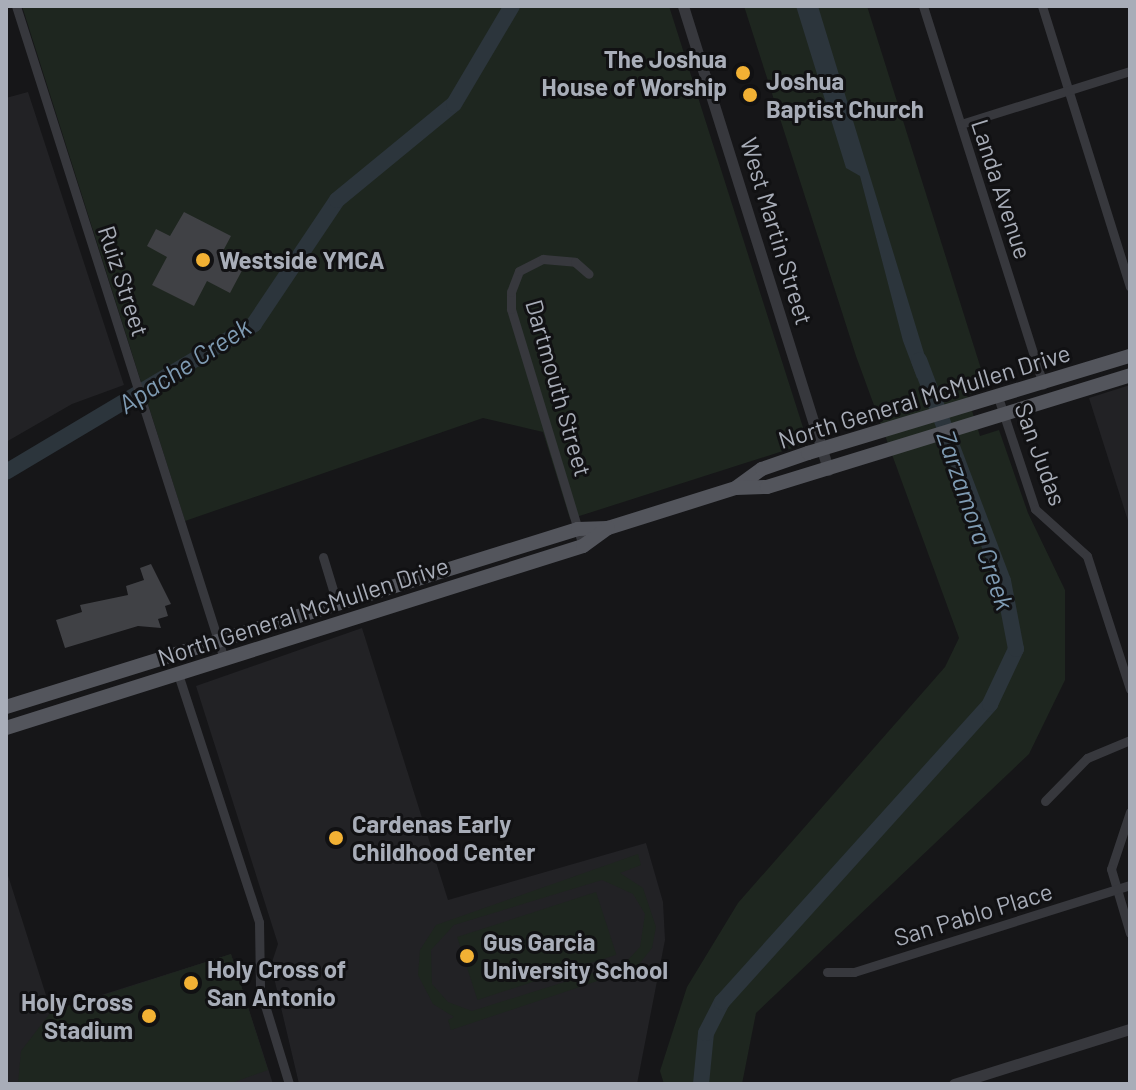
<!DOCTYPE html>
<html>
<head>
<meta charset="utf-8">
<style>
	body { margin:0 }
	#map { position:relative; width:1136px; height:1090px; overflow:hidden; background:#161618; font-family:Barlow,sans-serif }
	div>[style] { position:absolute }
	.built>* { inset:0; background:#222225 }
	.green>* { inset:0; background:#1e261f; transform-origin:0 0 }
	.water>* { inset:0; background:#2c353c }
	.river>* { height:16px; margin:-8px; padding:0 8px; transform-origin:8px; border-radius:8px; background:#2c353c }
	.building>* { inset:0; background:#404145 }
	.minor>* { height:9px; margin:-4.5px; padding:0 4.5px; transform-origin:4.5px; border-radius:4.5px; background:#37383d }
	.tertiary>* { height:11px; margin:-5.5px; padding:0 5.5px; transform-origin:5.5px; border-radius:5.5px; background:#37383d }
	.primary>* { height:14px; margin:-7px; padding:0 7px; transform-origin:7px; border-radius:7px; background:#53555c }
	.dots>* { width:22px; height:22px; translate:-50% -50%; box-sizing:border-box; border:4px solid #111113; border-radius:50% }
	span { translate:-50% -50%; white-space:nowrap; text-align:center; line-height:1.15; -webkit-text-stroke:6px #111113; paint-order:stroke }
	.poi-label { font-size:24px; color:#a8adb8; font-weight:700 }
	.right { translate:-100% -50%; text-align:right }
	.left { translate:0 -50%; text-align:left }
	.street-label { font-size:24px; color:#a8adb8 }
	.water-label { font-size:26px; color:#7f9bb3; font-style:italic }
	.frame { position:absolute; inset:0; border:8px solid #a8adb8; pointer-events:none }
</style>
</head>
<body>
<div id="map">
	<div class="built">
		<div style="clip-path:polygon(28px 92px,124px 385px,72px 404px,6px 442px,6px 98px)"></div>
		<div style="clip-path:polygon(1130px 385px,1130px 527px,1089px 398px)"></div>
		<div style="clip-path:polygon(362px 628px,448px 900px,646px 843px,663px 902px,665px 940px,637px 1084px,299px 1084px,271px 965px,278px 944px,196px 686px)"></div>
		<div style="clip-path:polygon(6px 869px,51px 1011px,231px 954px,273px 1084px,6px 1084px)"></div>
	</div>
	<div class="green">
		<div style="clip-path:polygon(22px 6px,669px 6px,808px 443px,570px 519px,543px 432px,483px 418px,185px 521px)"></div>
		<div style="clip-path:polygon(744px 6px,867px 6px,987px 388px,967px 395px,980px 436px,999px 430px,1028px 513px,1065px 590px,1065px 680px,1029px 754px,756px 1013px,742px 1084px,664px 1084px,660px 1071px,687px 987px,738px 903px,945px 667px,959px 638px,856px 356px)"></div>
		<div style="clip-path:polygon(evenodd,638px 854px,641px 865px,620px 873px,643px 888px,656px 927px,652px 948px,636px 968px,451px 1030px,448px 1020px,454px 1017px,433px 1004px,418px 975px,420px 950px,436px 925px,638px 854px,602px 880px,633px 894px,645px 914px,640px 947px,625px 963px,472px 1011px,448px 1002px,432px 984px,431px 950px,454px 925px,602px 880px)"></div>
		<div style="left:596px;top:892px;width:66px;height:146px;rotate:72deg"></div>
		<div style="clip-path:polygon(231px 954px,268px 1070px,229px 1084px,18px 1084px,21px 1051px,51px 1012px)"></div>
	</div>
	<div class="water">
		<div style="clip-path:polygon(796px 6px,818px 6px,931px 376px,926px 378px,917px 378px,903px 341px,860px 176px,846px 168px)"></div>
	</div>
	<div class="river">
		<div style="left:6px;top:472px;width:289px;rotate:-30.8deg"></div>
		<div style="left:254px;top:324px;width:149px;rotate:-56.2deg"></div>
		<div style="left:337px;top:200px;width:151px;rotate:-39.4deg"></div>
		<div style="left:454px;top:104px;width:114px;rotate:-59.4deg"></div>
		<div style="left:701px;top:1084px;width:51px;rotate:-84.4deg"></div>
		<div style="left:706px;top:1033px;width:35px;rotate:-63deg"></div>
		<div style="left:722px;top:1002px;width:401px;rotate:-48deg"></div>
		<div style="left:990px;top:704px;width:61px;rotate:-64.7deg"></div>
		<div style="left:1016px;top:649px;width:69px;rotate:-100.8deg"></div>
		<div style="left:1003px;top:581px;width:236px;rotate:-110.8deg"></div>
	</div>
	<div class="building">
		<div style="clip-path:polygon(184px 212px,231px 236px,223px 251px,246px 263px,230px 293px,207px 281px,194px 306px,152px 285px,167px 257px,147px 246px,156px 229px,170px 236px)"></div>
		<div style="clip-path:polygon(151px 564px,171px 604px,165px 606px,168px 616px,158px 619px,161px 628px,138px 626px,65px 648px,56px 620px,82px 612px,80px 605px,128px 595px,126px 586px,144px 580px,140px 568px)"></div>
	</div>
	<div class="minor">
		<div style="left:16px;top:6px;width:685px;rotate:72.33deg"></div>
		<div style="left:923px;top:6px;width:397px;rotate:72.4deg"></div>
		<div style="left:1042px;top:6px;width:294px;rotate:72.6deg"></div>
		<div style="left:961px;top:124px;width:177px;rotate:-17.4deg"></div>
		<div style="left:998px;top:397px;width:118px;rotate:71.7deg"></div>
		<div style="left:1035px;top:509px;width:70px;rotate:42.1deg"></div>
		<div style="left:1087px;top:556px;width:140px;rotate:72.1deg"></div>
		<div style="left:583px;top:546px;width:248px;rotate:-106.9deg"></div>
		<div style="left:511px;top:309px;width:17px;rotate:-90deg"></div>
		<div style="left:511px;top:292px;width:22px;rotate:-69deg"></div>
		<div style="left:519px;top:271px;width:27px;rotate:-27deg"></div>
		<div style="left:543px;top:259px;width:32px;rotate:5deg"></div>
		<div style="left:575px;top:262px;width:18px;rotate:41deg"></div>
		<div style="left:323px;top:557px;width:48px;rotate:73.1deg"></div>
		<div style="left:178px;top:674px;width:261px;rotate:71.9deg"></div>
		<div style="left:259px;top:922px;width:67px;rotate:89.1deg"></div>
		<div style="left:260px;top:989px;width:99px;rotate:73deg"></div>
		<div style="left:1045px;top:801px;width:60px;rotate:-45.7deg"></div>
		<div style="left:1087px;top:758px;width:47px;rotate:-22.7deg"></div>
		<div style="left:1130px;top:812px;width:60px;rotate:108.4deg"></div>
		<div style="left:1111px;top:869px;width:67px;rotate:73.5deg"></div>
		<div style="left:827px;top:972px;width:27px"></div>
		<div style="left:854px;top:972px;width:289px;rotate:-17.5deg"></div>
	</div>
	<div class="tertiary">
		<div style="left:683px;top:6px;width:486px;rotate:72.6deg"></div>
		<div style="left:954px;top:1084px;width:184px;rotate:-17.4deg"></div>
	</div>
	<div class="primary">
		<div style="left:737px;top:487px;width:31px;rotate:-36deg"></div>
		<div style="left:762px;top:469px;width:49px;rotate:-19.2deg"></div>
		<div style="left:808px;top:453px;width:336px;rotate:-16.8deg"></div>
		<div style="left:6px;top:707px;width:599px;rotate:-17.29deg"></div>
		<div style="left:578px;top:529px;width:30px;rotate:-2deg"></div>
		<div style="left:608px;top:528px;width:134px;rotate:-17.4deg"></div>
		<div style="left:736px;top:488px;width:31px;rotate:-2deg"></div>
		<div style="left:767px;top:487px;width:380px;rotate:-17.1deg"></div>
		<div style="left:6px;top:728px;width:605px;rotate:-17.51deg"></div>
		<div style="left:583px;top:546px;width:31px;rotate:-36deg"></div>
	</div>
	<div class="dots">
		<div style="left:743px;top:73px;background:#f2b134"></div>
		<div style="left:750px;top:95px;background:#f2b134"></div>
		<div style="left:203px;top:260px;background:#f2b134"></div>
		<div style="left:336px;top:838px;background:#f2b134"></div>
		<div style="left:467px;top:956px;background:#f2b134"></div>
		<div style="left:191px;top:983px;background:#f2b134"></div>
		<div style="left:149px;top:1016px;background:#f2b134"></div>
	</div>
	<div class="poi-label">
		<span class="right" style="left:727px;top:73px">The Joshua<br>House of Worship</span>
		<span class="left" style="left:766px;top:95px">Joshua<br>Baptist Church</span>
		<span class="left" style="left:219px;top:260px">Westside YMCA</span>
		<span class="left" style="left:352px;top:838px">Cardenas Early<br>Childhood Center</span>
		<span class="left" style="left:483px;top:956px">Gus Garcia<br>University School</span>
		<span class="left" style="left:207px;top:983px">Holy Cross of<br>San Antonio</span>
		<span class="right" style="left:133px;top:1016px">Holy Cross<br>Stadium</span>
	</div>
	<div class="street-label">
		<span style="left:1002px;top:189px;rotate:72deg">Landa Avenue</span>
		<span style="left:777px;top:231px;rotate:73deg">West Martin Street</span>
		<span style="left:124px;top:281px;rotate:72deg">Ruiz Street</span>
		<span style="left:559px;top:388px;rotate:74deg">Dartmouth Street</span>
		<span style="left:924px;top:396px;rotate:-17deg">North General McMullen Drive</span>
		<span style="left:1041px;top:454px;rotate:70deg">San Judas</span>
		<span style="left:303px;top:611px;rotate:-18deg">North General McMullen Drive</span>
		<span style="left:973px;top:914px;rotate:-17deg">San Pablo Place</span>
	</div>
	<div class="water-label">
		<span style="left:184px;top:365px;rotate:-33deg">Apache Creek</span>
		<span style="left:976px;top:520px;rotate:71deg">Zarzamora Creek</span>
	</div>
	<div class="frame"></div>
</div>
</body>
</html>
